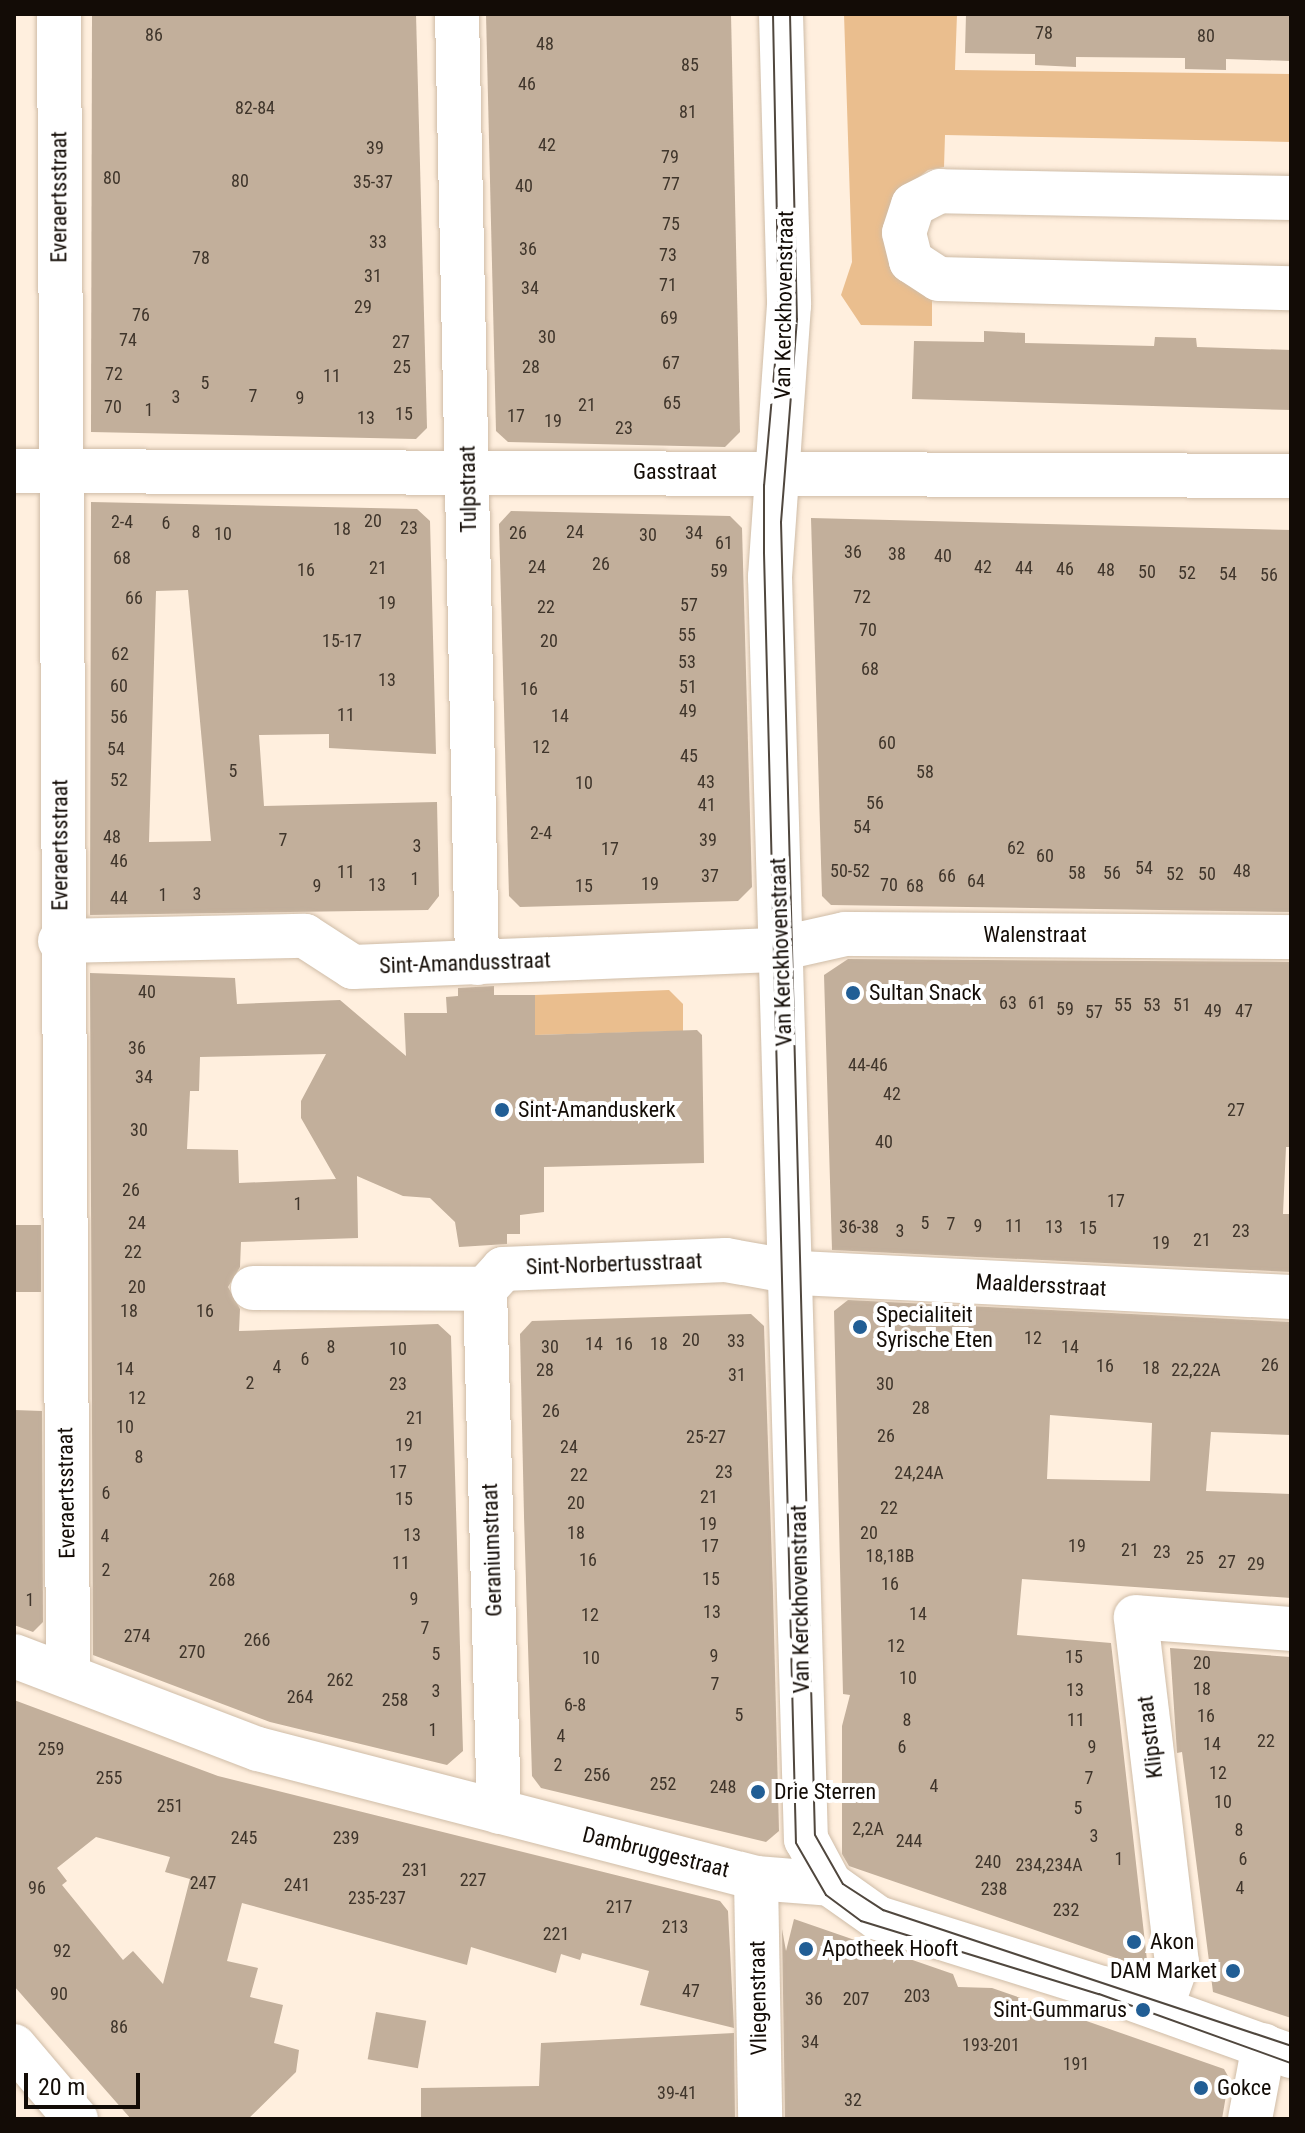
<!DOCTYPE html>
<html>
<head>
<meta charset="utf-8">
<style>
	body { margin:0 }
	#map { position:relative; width:1305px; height:2133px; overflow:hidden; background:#ffefde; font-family:"Roboto Condensed",sans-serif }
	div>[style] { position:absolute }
	.green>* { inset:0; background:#eabe8e }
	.building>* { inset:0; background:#c2af9b; transform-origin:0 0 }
	.roads { filter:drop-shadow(0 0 2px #cfbca7) drop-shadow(0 0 2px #cfbca7) }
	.minor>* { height:44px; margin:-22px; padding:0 22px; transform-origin:22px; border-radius:22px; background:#fff }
	.tram>* { height:2px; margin:-1px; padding:0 1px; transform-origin:1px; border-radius:1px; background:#50473e }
	.dots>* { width:22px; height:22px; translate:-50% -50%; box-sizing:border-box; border:4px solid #fff; border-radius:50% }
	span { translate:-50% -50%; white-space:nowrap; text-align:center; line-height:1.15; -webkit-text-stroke:8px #fff; paint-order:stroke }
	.number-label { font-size:18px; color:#3f352b }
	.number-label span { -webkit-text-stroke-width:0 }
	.street-label { font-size:22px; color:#130c06 }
	.poi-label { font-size:22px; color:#130c06 }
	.left { translate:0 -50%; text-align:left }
	.right { translate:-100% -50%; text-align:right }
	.frame { position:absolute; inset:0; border:16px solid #130c06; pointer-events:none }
	.scale { position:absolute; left:24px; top:2073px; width:116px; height:36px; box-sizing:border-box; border:4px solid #130c06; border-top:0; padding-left:10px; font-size:24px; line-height:28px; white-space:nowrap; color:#130c06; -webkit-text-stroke:6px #fff; paint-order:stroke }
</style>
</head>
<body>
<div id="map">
	<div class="green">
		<div style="clip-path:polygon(844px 14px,957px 14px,955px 70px,1291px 74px,1291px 142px,945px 135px,944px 167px,928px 170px,902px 190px,902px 279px,932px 300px,932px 326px,861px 325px,841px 295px,852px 262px)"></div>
		<div style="clip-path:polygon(669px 990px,683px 1004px,683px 1031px,535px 1035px,535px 995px)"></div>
	</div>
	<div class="building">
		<div style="clip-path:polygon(92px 14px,416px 14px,427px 428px,416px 439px,91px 432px)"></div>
		<div style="clip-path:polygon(486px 14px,731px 14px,740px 432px,725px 447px,508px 442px,496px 431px)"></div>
		<div style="clip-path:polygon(966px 14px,1291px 14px,1291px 61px,1226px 59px,1226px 70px,1185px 69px,1185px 58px,1076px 57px,1076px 67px,1035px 65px,1035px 54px,965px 53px)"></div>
		<div style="clip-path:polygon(984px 331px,1025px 333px,1025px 343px,1154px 346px,1155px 337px,1196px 338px,1197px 347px,1291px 350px,1291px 410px,912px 399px,914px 341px,984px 342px)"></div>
		<div style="clip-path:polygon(evenodd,91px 502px,417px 509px,430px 521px,436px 754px,329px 748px,329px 734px,259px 735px,264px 806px,437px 802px,439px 896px,428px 910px,90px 915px,91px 502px,188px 590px,211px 841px,149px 842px,156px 591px,188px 590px)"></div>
		<div style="clip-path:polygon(511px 511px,730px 516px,742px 528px,752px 887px,738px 901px,520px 907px,509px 896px,499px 524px)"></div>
		<div style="clip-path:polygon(811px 518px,1291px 530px,1291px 912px,831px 905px,822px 896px)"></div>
		<div style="clip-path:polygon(848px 959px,1291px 962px,1291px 1147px,1286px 1147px,1283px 1214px,1291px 1214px,1291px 1272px,832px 1250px,824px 975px)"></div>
		<div style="clip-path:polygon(evenodd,90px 973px,235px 978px,237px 1004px,340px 1000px,406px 1056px,404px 1013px,447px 1013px,446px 997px,458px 996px,458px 988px,494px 986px,494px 995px,535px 995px,535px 1035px,697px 1030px,702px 1035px,704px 1163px,544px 1167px,544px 1212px,520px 1215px,520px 1234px,507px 1234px,507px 1244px,459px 1247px,455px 1222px,430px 1198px,403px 1196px,357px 1176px,358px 1238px,241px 1242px,240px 1267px,228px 1287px,240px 1309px,239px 1331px,438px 1324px,451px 1336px,463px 1751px,447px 1765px,270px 1722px,93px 1655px,90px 973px,326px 1054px,301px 1101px,301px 1118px,336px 1179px,239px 1183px,238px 1150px,187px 1149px,190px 1091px,199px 1091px,200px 1057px,326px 1054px)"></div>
		<div style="left:14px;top:1225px;width:27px;height:67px"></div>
		<div style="clip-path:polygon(evenodd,848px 1300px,1291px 1322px,1291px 1435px,1211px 1432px,1206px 1491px,1291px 1494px,1291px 1598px,1022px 1579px,1017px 1635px,1111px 1643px,1148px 1969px,849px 1866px,842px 1854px,842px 1726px,850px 1695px,843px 1694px,834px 1311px,848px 1300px,1050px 1415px,1152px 1423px,1150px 1481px,1047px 1479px,1050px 1415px)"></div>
		<div style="clip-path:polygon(751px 1314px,764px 1326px,773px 1592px,779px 1831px,766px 1842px,541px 1788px,532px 1776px,524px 1516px,520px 1334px,532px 1321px)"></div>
		<div style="clip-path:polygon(14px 1410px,42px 1411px,43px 1622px,33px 1632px,14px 1625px)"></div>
		<div style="clip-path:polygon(1170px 1648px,1291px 1657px,1291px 2018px,1213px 1992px,1182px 1752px,1177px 1753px)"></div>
		<div style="clip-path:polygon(evenodd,14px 1700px,218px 1776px,720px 1901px,728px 1911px,734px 2028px,640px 2005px,649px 1971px,582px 1953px,580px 1960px,561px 1954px,556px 1973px,471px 1947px,467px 1965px,242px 1903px,227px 1961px,258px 1968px,250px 1997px,283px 2005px,274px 2043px,299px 2050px,296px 2072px,248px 2119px,131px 2119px,14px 1986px,14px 1700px,96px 1837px,170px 1857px,165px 1872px,190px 1879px,163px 1984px,133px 1951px,123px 1960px,62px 1885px,67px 1881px,57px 1868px,96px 1837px)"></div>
		<div style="clip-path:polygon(794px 1919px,953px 1974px,958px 1987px,992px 1988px,1224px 2069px,1229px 2078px,1222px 2119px,785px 2119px,782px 1929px,786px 1951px)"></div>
		<div style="left:376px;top:2012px;width:51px;height:48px;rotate:10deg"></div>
		<div style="clip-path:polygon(734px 2033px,735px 2119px,421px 2119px,421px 2088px,539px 2086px,541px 2043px)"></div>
	</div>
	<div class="roads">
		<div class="minor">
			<div style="left:59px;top:14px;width:1662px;rotate:89.69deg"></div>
			<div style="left:457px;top:14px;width:949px;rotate:88.79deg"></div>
			<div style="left:781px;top:14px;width:291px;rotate:88.4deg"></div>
			<div style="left:789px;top:305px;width:273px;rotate:94deg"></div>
			<div style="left:770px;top:577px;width:1263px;rotate:88.37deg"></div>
			<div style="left:806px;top:1839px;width:51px;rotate:61.9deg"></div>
			<div style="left:830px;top:1884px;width:59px;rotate:35.3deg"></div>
			<div style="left:878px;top:1918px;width:235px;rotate:17.4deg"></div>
			<div style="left:1102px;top:1988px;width:201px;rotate:19.8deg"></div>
			<div style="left:1291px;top:198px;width:351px;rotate:-178.9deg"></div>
			<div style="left:940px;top:191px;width:30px;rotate:153deg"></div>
			<div style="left:913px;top:205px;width:29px;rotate:108deg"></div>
			<div style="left:904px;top:233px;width:29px;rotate:76deg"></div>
			<div style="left:911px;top:261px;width:33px;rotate:33deg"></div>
			<div style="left:939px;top:279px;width:352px;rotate:1.5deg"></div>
			<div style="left:14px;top:471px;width:1277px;rotate:0.22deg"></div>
			<div style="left:60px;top:941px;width:245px;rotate:-1.2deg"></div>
			<div style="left:305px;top:936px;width:57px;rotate:32.9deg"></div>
			<div style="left:353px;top:967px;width:421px;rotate:-2.3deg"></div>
			<div style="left:774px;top:950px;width:73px;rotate:-12.7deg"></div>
			<div style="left:845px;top:934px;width:446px;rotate:0.4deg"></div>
			<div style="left:253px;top:1288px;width:232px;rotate:0.2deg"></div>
			<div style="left:485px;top:1289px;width:27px;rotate:-48deg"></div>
			<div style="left:503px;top:1269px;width:223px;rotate:-2.3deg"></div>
			<div style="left:726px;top:1260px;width:74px;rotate:10.1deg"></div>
			<div style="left:799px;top:1273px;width:493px;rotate:2.8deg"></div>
			<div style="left:485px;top:1289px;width:523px;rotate:88.47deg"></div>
			<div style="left:14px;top:1656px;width:261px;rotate:20.9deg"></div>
			<div style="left:258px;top:1749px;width:514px;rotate:14.52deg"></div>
			<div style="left:756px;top:1878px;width:74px;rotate:4.6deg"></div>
			<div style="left:756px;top:1878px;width:241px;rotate:89deg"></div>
			<div style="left:1161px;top:2008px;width:48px;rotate:-70.4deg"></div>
			<div style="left:1177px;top:1963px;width:348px;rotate:-96.8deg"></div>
			<div style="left:1136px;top:1617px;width:155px;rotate:4.4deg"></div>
			<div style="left:14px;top:2046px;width:96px;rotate:49.7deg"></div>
			<div style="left:1250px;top:2119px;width:75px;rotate:-79.3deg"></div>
		</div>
	</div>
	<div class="tram">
		<div style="left:773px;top:14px;width:304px;rotate:88.9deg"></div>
		<div style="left:779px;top:318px;width:168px;rotate:95.1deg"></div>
		<div style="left:764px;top:485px;width:68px;rotate:90deg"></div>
		<div style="left:764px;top:553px;width:1290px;rotate:88.58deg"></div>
		<div style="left:796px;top:1843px;width:60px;rotate:60deg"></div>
		<div style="left:826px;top:1895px;width:44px;rotate:36.6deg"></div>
		<div style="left:861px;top:1921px;width:249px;rotate:17.1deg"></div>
		<div style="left:1099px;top:1994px;width:204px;rotate:19.8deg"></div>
		<div style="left:790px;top:14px;width:305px;rotate:88.7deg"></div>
		<div style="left:797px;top:319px;width:204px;rotate:94.5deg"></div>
		<div style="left:781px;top:522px;width:1313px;rotate:88.52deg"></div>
		<div style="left:815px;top:1835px;width:56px;rotate:60.3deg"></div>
		<div style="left:843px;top:1884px;width:48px;rotate:33deg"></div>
		<div style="left:883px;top:1910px;width:430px;rotate:18.4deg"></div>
	</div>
	<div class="dots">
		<div style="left:853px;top:993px;background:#215e95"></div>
		<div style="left:502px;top:1110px;background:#215e95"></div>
		<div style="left:860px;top:1327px;background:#215e95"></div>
		<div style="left:758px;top:1792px;background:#215e95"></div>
		<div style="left:1134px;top:1942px;background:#215e95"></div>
		<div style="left:806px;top:1949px;background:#215e95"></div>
		<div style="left:1233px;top:1971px;background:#215e95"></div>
		<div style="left:1143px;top:2010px;background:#215e95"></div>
		<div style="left:1201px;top:2088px;background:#215e95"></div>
	</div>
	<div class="number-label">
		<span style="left:1044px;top:33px">78</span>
		<span style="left:154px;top:35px">86</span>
		<span style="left:1206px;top:36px">80</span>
		<span style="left:545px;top:44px">48</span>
		<span style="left:690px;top:65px">85</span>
		<span style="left:527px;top:84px">46</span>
		<span style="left:255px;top:108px">82-84</span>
		<span style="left:688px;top:112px">81</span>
		<span style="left:547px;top:145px">42</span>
		<span style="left:375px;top:148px">39</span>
		<span style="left:670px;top:157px">79</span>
		<span style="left:112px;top:178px">80</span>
		<span style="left:240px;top:181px">80</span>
		<span style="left:373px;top:182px">35-37</span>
		<span style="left:671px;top:184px">77</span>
		<span style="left:524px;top:186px">40</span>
		<span style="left:671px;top:224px">75</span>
		<span style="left:378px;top:242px">33</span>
		<span style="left:528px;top:249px">36</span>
		<span style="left:668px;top:255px">73</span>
		<span style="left:201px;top:258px">78</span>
		<span style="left:373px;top:276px">31</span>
		<span style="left:668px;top:285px">71</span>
		<span style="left:530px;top:288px">34</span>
		<span style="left:363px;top:307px">29</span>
		<span style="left:141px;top:315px">76</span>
		<span style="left:669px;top:318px">69</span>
		<span style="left:547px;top:337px">30</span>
		<span style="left:128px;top:340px">74</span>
		<span style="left:401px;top:342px">27</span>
		<span style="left:671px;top:363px">67</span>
		<span style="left:402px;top:367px">25</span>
		<span style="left:531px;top:367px">28</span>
		<span style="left:114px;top:374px">72</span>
		<span style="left:332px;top:376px">11</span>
		<span style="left:205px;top:383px">5</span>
		<span style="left:253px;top:396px">7</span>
		<span style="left:176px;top:397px">3</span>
		<span style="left:300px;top:398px">9</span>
		<span style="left:672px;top:403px">65</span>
		<span style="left:587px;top:405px">21</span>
		<span style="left:113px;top:407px">70</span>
		<span style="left:149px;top:410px">1</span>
		<span style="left:404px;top:414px">15</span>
		<span style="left:516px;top:416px">17</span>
		<span style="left:366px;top:418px">13</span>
		<span style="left:553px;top:421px">19</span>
		<span style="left:624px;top:428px">23</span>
		<span style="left:373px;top:521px">20</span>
		<span style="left:122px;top:522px">2-4</span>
		<span style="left:166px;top:523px">6</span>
		<span style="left:409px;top:528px">23</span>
		<span style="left:342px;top:529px">18</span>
		<span style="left:196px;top:532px">8</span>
		<span style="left:575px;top:532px">24</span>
		<span style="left:518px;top:533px">26</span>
		<span style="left:694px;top:533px">34</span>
		<span style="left:223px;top:534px">10</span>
		<span style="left:648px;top:535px">30</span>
		<span style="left:724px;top:543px">61</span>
		<span style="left:853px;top:552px">36</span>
		<span style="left:897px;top:554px">38</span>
		<span style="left:943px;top:556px">40</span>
		<span style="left:122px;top:558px">68</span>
		<span style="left:601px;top:564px">26</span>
		<span style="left:537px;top:567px">24</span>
		<span style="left:983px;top:567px">42</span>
		<span style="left:378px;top:568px">21</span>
		<span style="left:1024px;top:568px">44</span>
		<span style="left:1065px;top:569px">46</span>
		<span style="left:306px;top:570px">16</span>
		<span style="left:1106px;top:570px">48</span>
		<span style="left:719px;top:571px">59</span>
		<span style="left:1147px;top:572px">50</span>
		<span style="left:1187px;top:573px">52</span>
		<span style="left:1228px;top:574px">54</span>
		<span style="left:1269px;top:575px">56</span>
		<span style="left:862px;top:597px">72</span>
		<span style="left:134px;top:598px">66</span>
		<span style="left:387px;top:603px">19</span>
		<span style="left:689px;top:605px">57</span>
		<span style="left:546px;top:607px">22</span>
		<span style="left:868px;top:630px">70</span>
		<span style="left:687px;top:635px">55</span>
		<span style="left:342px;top:641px">15-17</span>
		<span style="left:549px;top:641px">20</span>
		<span style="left:120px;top:654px">62</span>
		<span style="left:687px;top:662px">53</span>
		<span style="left:870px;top:669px">68</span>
		<span style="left:387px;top:680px">13</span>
		<span style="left:119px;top:686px">60</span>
		<span style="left:688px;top:687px">51</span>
		<span style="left:529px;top:689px">16</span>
		<span style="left:688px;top:711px">49</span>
		<span style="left:346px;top:715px">11</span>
		<span style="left:560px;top:716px">14</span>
		<span style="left:119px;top:717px">56</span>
		<span style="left:887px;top:743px">60</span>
		<span style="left:541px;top:747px">12</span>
		<span style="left:116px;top:749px">54</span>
		<span style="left:689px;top:756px">45</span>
		<span style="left:233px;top:771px">5</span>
		<span style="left:925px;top:772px">58</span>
		<span style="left:119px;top:780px">52</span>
		<span style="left:706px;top:782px">43</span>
		<span style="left:584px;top:783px">10</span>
		<span style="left:875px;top:803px">56</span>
		<span style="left:707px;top:805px">41</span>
		<span style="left:862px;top:827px">54</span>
		<span style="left:541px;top:833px">2-4</span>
		<span style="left:112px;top:837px">48</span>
		<span style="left:283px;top:840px">7</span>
		<span style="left:708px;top:840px">39</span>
		<span style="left:417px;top:846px">3</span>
		<span style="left:1016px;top:848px">62</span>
		<span style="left:610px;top:849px">17</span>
		<span style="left:1045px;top:856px">60</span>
		<span style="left:119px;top:861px">46</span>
		<span style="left:1144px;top:868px">54</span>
		<span style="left:850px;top:871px">50-52</span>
		<span style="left:1242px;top:871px">48</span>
		<span style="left:346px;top:872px">11</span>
		<span style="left:1077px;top:873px">58</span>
		<span style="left:1112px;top:873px">56</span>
		<span style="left:1175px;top:874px">52</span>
		<span style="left:1207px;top:874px">50</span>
		<span style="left:710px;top:876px">37</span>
		<span style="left:947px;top:876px">66</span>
		<span style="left:415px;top:879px">1</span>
		<span style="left:976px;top:881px">64</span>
		<span style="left:650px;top:884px">19</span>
		<span style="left:377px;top:885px">13</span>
		<span style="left:889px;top:885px">70</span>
		<span style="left:317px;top:886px">9</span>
		<span style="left:584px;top:886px">15</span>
		<span style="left:915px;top:886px">68</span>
		<span style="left:197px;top:894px">3</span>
		<span style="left:163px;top:895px">1</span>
		<span style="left:119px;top:898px">44</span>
		<span style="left:147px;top:992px">40</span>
		<span style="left:1008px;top:1003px">63</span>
		<span style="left:1037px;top:1003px">61</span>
		<span style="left:1123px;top:1005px">55</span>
		<span style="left:1152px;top:1005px">53</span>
		<span style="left:1182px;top:1005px">51</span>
		<span style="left:1065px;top:1009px">59</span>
		<span style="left:1213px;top:1011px">49</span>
		<span style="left:1244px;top:1011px">47</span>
		<span style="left:1094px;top:1012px">57</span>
		<span style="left:137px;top:1048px">36</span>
		<span style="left:868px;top:1065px">44-46</span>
		<span style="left:144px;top:1077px">34</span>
		<span style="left:892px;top:1094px">42</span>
		<span style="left:1236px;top:1110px">27</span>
		<span style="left:139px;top:1130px">30</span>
		<span style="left:884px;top:1142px">40</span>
		<span style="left:131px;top:1190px">26</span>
		<span style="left:1116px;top:1201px">17</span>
		<span style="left:298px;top:1204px">1</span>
		<span style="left:137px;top:1223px">24</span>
		<span style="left:925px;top:1223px">5</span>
		<span style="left:951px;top:1224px">7</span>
		<span style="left:978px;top:1226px">9</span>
		<span style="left:1014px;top:1226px">11</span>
		<span style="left:859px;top:1227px">36-38</span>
		<span style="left:1054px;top:1227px">13</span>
		<span style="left:1088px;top:1228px">15</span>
		<span style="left:900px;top:1231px">3</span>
		<span style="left:1241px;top:1231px">23</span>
		<span style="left:1202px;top:1240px">21</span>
		<span style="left:1161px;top:1243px">19</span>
		<span style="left:133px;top:1252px">22</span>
		<span style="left:137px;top:1287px">20</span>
		<span style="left:129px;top:1311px">18</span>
		<span style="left:205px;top:1311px">16</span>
		<span style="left:1033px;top:1338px">12</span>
		<span style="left:691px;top:1340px">20</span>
		<span style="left:736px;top:1341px">33</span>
		<span style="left:594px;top:1344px">14</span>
		<span style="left:624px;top:1344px">16</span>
		<span style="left:659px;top:1344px">18</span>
		<span style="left:331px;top:1347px">8</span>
		<span style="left:550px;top:1347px">30</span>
		<span style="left:1070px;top:1347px">14</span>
		<span style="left:398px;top:1349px">10</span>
		<span style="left:305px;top:1359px">6</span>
		<span style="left:1270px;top:1365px">26</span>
		<span style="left:1105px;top:1366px">16</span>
		<span style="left:277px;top:1367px">4</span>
		<span style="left:1151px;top:1368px">18</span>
		<span style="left:125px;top:1369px">14</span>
		<span style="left:545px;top:1370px">28</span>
		<span style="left:1196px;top:1370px">22,22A</span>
		<span style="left:737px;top:1375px">31</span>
		<span style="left:250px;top:1383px">2</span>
		<span style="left:398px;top:1384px">23</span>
		<span style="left:885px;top:1384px">30</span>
		<span style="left:137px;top:1398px">12</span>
		<span style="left:921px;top:1408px">28</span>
		<span style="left:551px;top:1411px">26</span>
		<span style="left:415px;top:1418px">21</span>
		<span style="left:125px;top:1427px">10</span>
		<span style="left:886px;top:1436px">26</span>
		<span style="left:706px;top:1437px">25-27</span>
		<span style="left:404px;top:1445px">19</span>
		<span style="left:569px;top:1447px">24</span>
		<span style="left:139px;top:1457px">8</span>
		<span style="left:398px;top:1472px">17</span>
		<span style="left:724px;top:1472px">23</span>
		<span style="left:919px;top:1473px">24,24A</span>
		<span style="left:579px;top:1475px">22</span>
		<span style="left:106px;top:1493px">6</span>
		<span style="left:709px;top:1497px">21</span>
		<span style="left:404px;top:1499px">15</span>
		<span style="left:576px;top:1503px">20</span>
		<span style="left:889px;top:1508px">22</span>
		<span style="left:708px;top:1524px">19</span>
		<span style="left:576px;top:1533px">18</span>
		<span style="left:869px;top:1533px">20</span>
		<span style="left:412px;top:1535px">13</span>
		<span style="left:105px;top:1536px">4</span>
		<span style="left:710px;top:1546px">17</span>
		<span style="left:1077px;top:1546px">19</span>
		<span style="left:1130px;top:1550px">21</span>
		<span style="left:1162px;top:1552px">23</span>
		<span style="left:890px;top:1556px">18,18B</span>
		<span style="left:1195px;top:1558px">25</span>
		<span style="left:588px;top:1560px">16</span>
		<span style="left:1227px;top:1562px">27</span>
		<span style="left:401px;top:1563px">11</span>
		<span style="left:1256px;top:1564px">29</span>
		<span style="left:106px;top:1570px">2</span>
		<span style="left:711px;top:1579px">15</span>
		<span style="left:222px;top:1580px">268</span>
		<span style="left:890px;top:1584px">16</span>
		<span style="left:414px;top:1599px">9</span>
		<span style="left:30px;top:1600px">1</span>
		<span style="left:712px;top:1612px">13</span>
		<span style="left:918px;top:1614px">14</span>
		<span style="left:590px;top:1615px">12</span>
		<span style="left:425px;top:1628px">7</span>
		<span style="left:137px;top:1636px">274</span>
		<span style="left:257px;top:1640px">266</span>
		<span style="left:896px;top:1646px">12</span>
		<span style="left:192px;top:1652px">270</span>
		<span style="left:436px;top:1654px">5</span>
		<span style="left:714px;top:1656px">9</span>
		<span style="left:1074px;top:1657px">15</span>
		<span style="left:591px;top:1658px">10</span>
		<span style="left:1202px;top:1663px">20</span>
		<span style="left:908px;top:1678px">10</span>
		<span style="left:340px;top:1680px">262</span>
		<span style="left:715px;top:1684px">7</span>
		<span style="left:1202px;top:1689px">18</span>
		<span style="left:1075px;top:1690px">13</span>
		<span style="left:436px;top:1691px">3</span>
		<span style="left:300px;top:1697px">264</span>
		<span style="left:395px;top:1700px">258</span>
		<span style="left:575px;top:1705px">6-8</span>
		<span style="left:739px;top:1715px">5</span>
		<span style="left:1206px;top:1716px">16</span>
		<span style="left:907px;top:1720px">8</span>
		<span style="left:1076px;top:1720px">11</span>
		<span style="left:433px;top:1730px">1</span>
		<span style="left:561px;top:1736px">4</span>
		<span style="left:1266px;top:1741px">22</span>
		<span style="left:1212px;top:1744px">14</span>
		<span style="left:902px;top:1747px">6</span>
		<span style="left:1092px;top:1747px">9</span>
		<span style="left:51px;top:1749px">259</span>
		<span style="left:558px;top:1765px">2</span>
		<span style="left:1218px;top:1773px">12</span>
		<span style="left:597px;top:1775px">256</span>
		<span style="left:109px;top:1778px">255</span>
		<span style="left:1089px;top:1778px">7</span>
		<span style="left:663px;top:1784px">252</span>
		<span style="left:934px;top:1786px">4</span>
		<span style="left:723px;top:1787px">248</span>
		<span style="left:1223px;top:1802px">10</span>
		<span style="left:170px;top:1806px">251</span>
		<span style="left:1078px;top:1808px">5</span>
		<span style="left:868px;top:1829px">2,2A</span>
		<span style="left:1239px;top:1830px">8</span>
		<span style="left:1094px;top:1836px">3</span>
		<span style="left:244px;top:1838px">245</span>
		<span style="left:346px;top:1838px">239</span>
		<span style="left:909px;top:1841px">244</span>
		<span style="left:1119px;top:1859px">1</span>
		<span style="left:1243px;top:1859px">6</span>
		<span style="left:988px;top:1862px">240</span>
		<span style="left:1049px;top:1865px">234,234A</span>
		<span style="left:415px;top:1870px">231</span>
		<span style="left:473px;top:1880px">227</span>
		<span style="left:203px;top:1883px">247</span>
		<span style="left:297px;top:1885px">241</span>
		<span style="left:37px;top:1888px">96</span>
		<span style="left:1240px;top:1888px">4</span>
		<span style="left:994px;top:1889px">238</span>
		<span style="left:377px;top:1898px">235-237</span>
		<span style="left:619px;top:1907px">217</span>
		<span style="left:1066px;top:1910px">232</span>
		<span style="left:675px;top:1927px">213</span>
		<span style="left:556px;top:1934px">221</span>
		<span style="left:62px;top:1951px">92</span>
		<span style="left:691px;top:1991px">47</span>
		<span style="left:59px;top:1994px">90</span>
		<span style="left:917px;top:1996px">203</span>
		<span style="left:814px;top:1999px">36</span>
		<span style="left:856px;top:1999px">207</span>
		<span style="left:119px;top:2027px">86</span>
		<span style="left:810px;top:2042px">34</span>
		<span style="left:991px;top:2045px">193-201</span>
		<span style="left:1076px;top:2064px">191</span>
		<span style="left:677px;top:2093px">39-41</span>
		<span style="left:853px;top:2100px">32</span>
	</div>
	<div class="street-label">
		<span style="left:59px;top:197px;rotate:-90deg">Everaertsstraat</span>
		<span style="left:784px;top:305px;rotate:-89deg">Van Kerckhovenstraat</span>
		<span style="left:675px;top:472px">Gasstraat</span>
		<span style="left:468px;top:489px;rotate:-91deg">Tulpstraat</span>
		<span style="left:60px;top:845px;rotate:-90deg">Everaertsstraat</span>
		<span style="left:1035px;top:935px">Walenstraat</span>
		<span style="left:781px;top:952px;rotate:-92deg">Van Kerckhovenstraat</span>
		<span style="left:465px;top:963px;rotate:-2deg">Sint-Amandusstraat</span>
		<span style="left:614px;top:1264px;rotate:-2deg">Sint-Norbertusstraat</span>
		<span style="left:1041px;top:1285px;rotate:3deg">Maaldersstraat</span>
		<span style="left:66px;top:1493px;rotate:-91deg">Everaertsstraat</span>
		<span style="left:492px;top:1550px;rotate:-92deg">Geraniumstraat</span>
		<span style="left:800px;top:1599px;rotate:-91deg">Van Kerckhovenstraat</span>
		<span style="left:1150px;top:1737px;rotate:-97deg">Klipstraat</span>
		<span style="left:656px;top:1852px;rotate:14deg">Dambruggestraat</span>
		<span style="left:758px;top:1998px;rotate:-91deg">Vliegenstraat</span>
	</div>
	<div class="poi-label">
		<span class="left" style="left:869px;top:993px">Sultan Snack</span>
		<span class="left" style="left:518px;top:1110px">Sint-Amanduskerk</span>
		<span class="left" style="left:876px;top:1327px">Specialiteit<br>Syrische Eten</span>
		<span class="left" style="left:774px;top:1792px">Drie Sterren</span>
		<span class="left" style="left:1150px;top:1942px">Akon</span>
		<span class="left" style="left:822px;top:1949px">Apotheek Hooft</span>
		<span class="right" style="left:1217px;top:1971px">DAM Market</span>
		<span class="right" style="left:1127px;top:2010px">Sint-Gummarus</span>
		<span class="left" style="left:1217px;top:2088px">Gokce</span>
	</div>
	<div class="frame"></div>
	<div class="scale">20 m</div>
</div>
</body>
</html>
